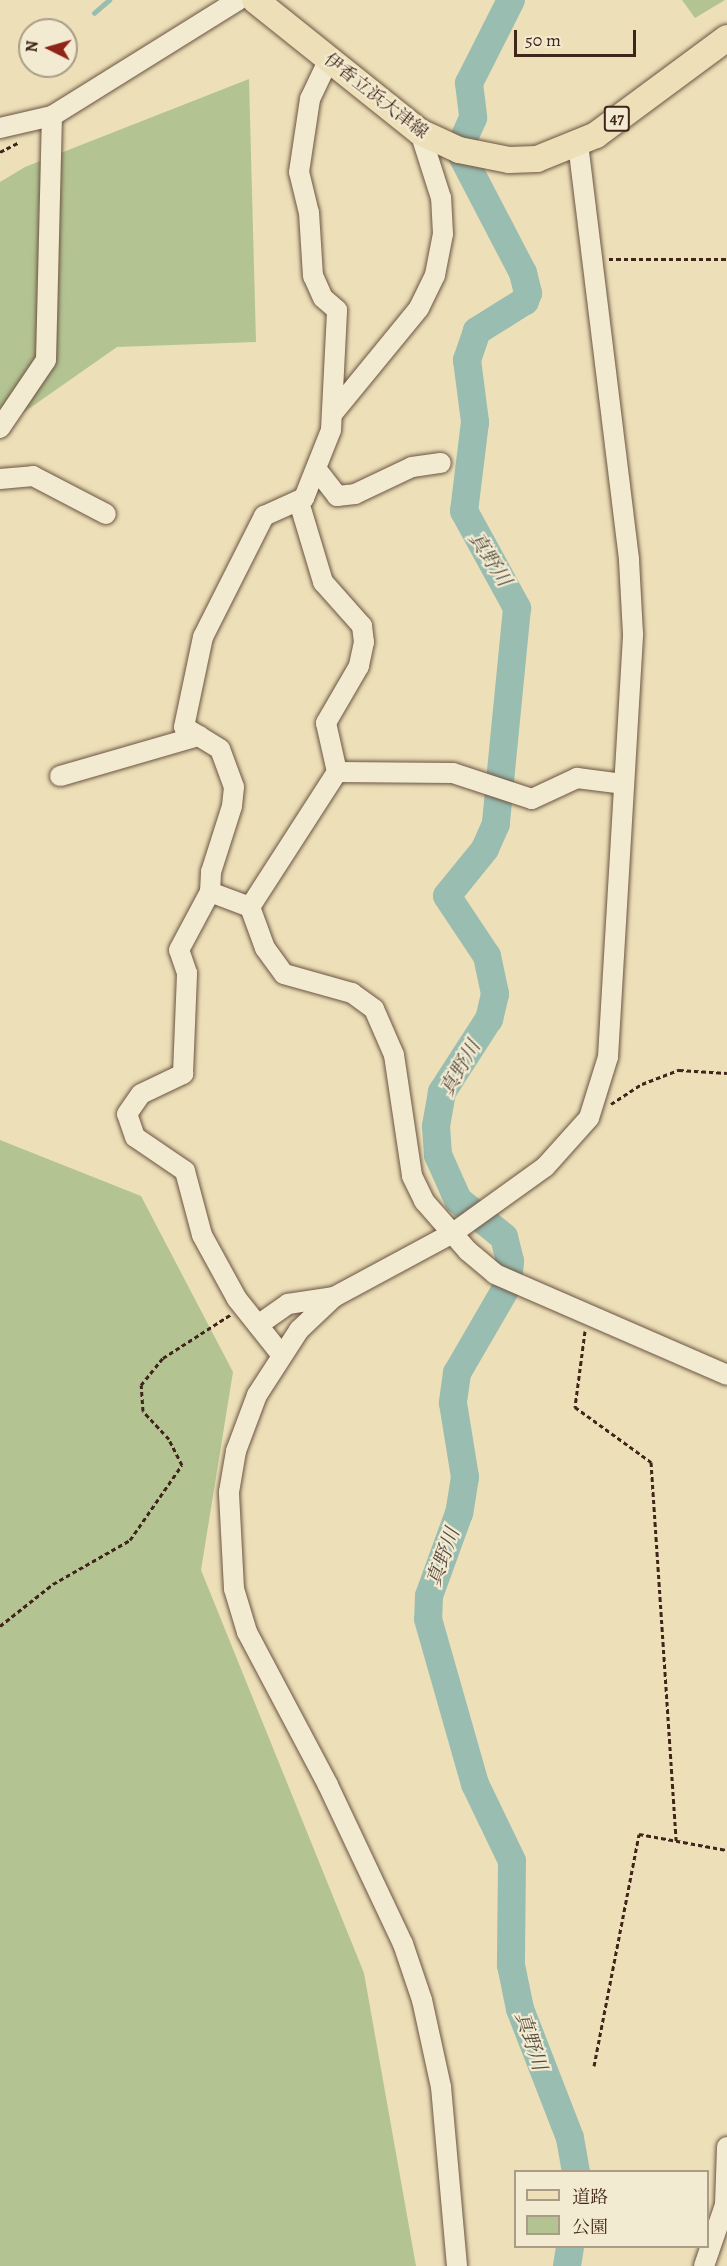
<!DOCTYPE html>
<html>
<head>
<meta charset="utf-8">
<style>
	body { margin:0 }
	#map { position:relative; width:727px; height:2266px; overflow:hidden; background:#ede0b8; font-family:Alegreya,"Noto Serif JP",serif }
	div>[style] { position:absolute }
	.green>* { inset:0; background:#b4c392 }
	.stream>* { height:4.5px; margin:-2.25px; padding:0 2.25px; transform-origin:2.25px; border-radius:2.25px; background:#99bdb1 }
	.river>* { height:28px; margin:-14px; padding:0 14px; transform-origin:14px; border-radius:14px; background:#99bdb1 }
	.path>* { height:3px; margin-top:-1.5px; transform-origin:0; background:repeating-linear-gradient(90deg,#40251a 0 4.5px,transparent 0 7.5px) }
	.roads { filter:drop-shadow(0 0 2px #6b5442) drop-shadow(0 0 2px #6b5442) }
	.minor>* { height:20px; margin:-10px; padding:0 10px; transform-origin:10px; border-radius:10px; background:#f3ebd1 }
	.major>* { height:26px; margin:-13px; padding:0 13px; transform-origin:13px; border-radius:13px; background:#ede0b8 }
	span { translate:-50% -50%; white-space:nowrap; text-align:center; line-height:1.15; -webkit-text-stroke:4.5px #f3ebd1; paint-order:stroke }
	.shield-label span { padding:2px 4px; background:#f3ebd1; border:2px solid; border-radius:4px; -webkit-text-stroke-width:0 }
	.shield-label { font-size:16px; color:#40251a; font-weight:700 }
	.street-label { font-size:18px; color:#40251a }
	.water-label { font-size:20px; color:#564b40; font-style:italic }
	.legend { position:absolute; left:514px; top:2170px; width:195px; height:78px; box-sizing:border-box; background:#f3ebd1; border:2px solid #ab9c88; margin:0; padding:8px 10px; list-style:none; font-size:18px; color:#40251a }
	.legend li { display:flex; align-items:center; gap:12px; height:30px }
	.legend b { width:30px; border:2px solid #ab9c88 }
	.north { position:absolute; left:18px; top:18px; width:60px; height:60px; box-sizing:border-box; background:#f3ebd1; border:2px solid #ab9c88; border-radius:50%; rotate:275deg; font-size:16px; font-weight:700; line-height:24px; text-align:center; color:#40251a }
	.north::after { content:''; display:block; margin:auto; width:21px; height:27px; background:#8f2418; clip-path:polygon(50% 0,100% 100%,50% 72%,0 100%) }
	.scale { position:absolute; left:514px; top:30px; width:122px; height:27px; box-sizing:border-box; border:3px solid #40251a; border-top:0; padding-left:8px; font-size:18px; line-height:21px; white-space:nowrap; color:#40251a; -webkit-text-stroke:4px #f3ebd1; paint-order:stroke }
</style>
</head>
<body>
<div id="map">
	<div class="green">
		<div style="clip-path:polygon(682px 0,725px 0,695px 18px)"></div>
		<div style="clip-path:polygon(249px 79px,256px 342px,117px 347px,0 429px,0 182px,25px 167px)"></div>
		<div style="clip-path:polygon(0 1140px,141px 1196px,233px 1372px,201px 1570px,364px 1973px,416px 2266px,0 2266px)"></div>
	</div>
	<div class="stream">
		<div style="left:94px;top:13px;width:20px;rotate:-41deg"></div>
	</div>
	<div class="river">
		<div style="left:511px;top:0;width:93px;rotate:116.8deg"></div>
		<div style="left:469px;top:83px;width:35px;rotate:83deg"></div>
		<div style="left:473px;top:118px;width:35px;rotate:114deg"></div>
		<div style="left:459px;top:150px;width:139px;rotate:62.5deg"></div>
		<div style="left:523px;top:273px;width:21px;rotate:76deg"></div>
		<div style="left:528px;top:293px;width:9px;rotate:111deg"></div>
		<div style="left:525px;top:301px;width:57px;rotate:148deg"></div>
		<div style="left:477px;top:331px;width:31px;rotate:109deg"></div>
		<div style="left:467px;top:360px;width:63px;rotate:82.6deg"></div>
		<div style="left:475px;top:422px;width:90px;rotate:97deg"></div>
		<div style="left:464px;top:511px;width:111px;rotate:61.3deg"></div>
		<div style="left:517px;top:608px;width:217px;rotate:95.6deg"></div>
		<div style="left:496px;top:824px;width:27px;rotate:114deg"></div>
		<div style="left:485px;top:849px;width:60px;rotate:129deg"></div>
		<div style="left:447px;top:896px;width:72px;rotate:56.3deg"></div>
		<div style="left:487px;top:956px;width:39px;rotate:78deg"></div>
		<div style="left:495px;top:994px;width:26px;rotate:103deg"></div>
		<div style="left:489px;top:1019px;width:87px;rotate:122.8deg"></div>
		<div style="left:442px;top:1092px;width:35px;rotate:100deg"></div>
		<div style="left:436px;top:1126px;width:29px;rotate:86deg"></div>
		<div style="left:438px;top:1155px;width:49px;rotate:66deg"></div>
		<div style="left:458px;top:1200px;width:59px;rotate:38.8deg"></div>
		<div style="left:504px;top:1237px;width:25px;rotate:76deg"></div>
		<div style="left:510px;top:1261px;width:24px;rotate:95deg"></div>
		<div style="left:508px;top:1285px;width:102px;rotate:120.1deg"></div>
		<div style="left:457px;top:1373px;width:30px;rotate:98deg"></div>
		<div style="left:453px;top:1403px;width:75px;rotate:80.8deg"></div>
		<div style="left:465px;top:1477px;width:36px;rotate:99deg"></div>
		<div style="left:459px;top:1513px;width:88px;rotate:109.9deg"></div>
		<div style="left:429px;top:1596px;width:23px;rotate:92deg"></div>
		<div style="left:428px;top:1619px;width:172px;rotate:74.1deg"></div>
		<div style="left:475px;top:1784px;width:85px;rotate:64.3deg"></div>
		<div style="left:512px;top:1861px;width:104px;rotate:90.6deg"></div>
		<div style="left:511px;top:1965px;width:45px;rotate:78.4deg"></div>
		<div style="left:520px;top:2009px;width:138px;rotate:68.8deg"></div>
		<div style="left:570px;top:2138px;width:35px;rotate:80deg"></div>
		<div style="left:567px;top:2266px;width:20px;rotate:-81deg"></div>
	</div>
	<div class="path">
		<div style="left:0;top:152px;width:20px;rotate:-27deg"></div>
		<div style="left:609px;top:259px;width:118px"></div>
		<div style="left:611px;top:1104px;width:37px;rotate:-33deg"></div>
		<div style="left:642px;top:1084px;width:40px;rotate:-21deg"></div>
		<div style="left:679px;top:1070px;width:48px;rotate:3.6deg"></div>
		<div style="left:585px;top:1331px;width:77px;rotate:97.5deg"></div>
		<div style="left:575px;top:1407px;width:94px;rotate:35.9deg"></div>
		<div style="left:651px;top:1462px;width:380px;rotate:86.2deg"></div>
		<div style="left:0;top:1626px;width:68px;rotate:-38.4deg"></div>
		<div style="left:53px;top:1584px;width:89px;rotate:-29.7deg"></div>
		<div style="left:130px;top:1540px;width:91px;rotate:-55.3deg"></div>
		<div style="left:182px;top:1465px;width:29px;rotate:-117deg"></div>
		<div style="left:169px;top:1439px;width:38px;rotate:-133deg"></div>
		<div style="left:143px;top:1411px;width:26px;rotate:-94deg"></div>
		<div style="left:141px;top:1385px;width:35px;rotate:-51deg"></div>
		<div style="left:163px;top:1358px;width:80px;rotate:-32.7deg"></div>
		<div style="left:594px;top:2066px;width:236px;rotate:-79deg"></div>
		<div style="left:639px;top:1834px;width:89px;rotate:10.3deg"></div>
	</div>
	<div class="roads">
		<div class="minor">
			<div style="left:0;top:128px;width:53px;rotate:-13deg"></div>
			<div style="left:52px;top:116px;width:219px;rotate:-31.9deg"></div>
			<div style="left:334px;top:412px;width:134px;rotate:-50.7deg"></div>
			<div style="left:419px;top:308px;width:37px;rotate:-64deg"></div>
			<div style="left:435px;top:275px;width:42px;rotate:-79deg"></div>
			<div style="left:443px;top:234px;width:36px;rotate:-93deg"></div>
			<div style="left:441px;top:198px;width:69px;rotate:-107.7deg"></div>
			<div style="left:0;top:428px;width:82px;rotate:-55.9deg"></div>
			<div style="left:46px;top:360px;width:244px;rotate:-88.6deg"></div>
			<div style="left:317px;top:470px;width:33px;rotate:52deg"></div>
			<div style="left:337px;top:496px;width:18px;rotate:-6deg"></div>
			<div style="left:355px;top:494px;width:63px;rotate:-25.3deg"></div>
			<div style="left:412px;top:467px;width:29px;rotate:-8deg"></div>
			<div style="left:0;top:479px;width:33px;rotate:-5deg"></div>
			<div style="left:33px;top:476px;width:82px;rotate:27.5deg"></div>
			<div style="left:299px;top:502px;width:84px;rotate:73.3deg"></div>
			<div style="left:323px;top:582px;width:59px;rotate:48.4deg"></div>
			<div style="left:362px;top:626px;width:16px;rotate:83deg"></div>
			<div style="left:364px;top:642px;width:25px;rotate:102deg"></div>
			<div style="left:359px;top:666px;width:66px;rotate:120.1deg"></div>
			<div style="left:326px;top:723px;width:50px;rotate:77.3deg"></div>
			<div style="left:337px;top:772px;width:161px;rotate:122.8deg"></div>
			<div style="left:250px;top:907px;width:44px;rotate:69.9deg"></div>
			<div style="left:265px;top:948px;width:32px;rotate:54deg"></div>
			<div style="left:284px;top:974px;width:71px;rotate:15.6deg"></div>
			<div style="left:352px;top:993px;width:27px;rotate:36deg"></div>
			<div style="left:374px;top:1009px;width:50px;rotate:66.5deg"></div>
			<div style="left:394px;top:1055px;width:122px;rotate:81.5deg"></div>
			<div style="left:412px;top:1176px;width:28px;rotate:64deg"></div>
			<div style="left:424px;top:1201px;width:67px;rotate:48.7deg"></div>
			<div style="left:468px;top:1251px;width:35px;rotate:40deg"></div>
			<div style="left:495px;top:1274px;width:253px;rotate:23.5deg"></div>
			<div style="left:337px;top:772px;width:116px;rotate:0.5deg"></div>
			<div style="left:453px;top:773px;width:83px;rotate:18.2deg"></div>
			<div style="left:532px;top:799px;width:50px;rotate:-25deg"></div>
			<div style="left:577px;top:778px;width:46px;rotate:7.4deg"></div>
			<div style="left:60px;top:776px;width:145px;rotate:-16.1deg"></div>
			<div style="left:210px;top:892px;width:43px;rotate:20.6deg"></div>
			<div style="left:258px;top:1325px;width:37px;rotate:-35deg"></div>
			<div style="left:288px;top:1304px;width:47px;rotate:-8.7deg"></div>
			<div style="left:280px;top:1353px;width:69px;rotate:-128.5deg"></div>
			<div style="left:237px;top:1299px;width:73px;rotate:-118.7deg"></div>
			<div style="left:202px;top:1235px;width:66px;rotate:-104.9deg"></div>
			<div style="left:185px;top:1171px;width:60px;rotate:-145.8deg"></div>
			<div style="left:135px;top:1137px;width:24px;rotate:-109deg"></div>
			<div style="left:127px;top:1114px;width:24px;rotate:-55deg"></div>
			<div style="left:141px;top:1094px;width:47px;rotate:-25.5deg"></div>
			<div style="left:183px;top:1074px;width:101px;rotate:-87.7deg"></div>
			<div style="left:187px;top:973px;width:24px;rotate:-109deg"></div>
			<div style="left:179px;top:950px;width:66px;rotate:-61.9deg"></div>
			<div style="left:210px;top:892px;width:20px;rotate:-87deg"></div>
			<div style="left:211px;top:872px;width:69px;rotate:-72.3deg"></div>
			<div style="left:232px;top:806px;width:19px;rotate:-84deg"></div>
			<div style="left:234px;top:787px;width:40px;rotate:-110.2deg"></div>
			<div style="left:220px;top:749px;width:42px;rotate:-148.6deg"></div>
			<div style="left:184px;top:727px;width:92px;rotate:-78.1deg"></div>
			<div style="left:203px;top:637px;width:136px;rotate:-63.2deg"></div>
			<div style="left:264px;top:516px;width:44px;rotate:-24.2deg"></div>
			<div style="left:304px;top:498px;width:73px;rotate:-68.3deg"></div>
			<div style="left:331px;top:430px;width:120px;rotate:-87.1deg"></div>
			<div style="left:337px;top:310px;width:18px;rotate:-139deg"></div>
			<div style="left:323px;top:298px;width:24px;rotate:-114deg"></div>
			<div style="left:313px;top:276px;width:63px;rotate:-93.6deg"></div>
			<div style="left:309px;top:213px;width:42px;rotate:-103.7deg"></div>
			<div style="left:299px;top:172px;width:74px;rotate:-81.4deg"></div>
			<div style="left:310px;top:99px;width:44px;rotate:-64.6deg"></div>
			<div style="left:457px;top:2266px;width:180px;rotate:-95.1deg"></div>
			<div style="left:441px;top:2087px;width:89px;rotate:-102.3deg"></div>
			<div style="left:422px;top:2000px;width:59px;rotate:-108.7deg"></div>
			<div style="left:403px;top:1944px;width:176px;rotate:-115.3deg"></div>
			<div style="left:328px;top:1785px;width:173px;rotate:-117.9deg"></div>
			<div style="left:247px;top:1632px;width:45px;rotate:-106.8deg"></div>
			<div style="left:234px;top:1589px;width:97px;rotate:-93deg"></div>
			<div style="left:229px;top:1492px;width:42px;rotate:-80.3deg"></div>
			<div style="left:236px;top:1451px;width:60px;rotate:-69.4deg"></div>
			<div style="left:257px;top:1395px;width:77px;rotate:-57.1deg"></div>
			<div style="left:299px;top:1330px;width:48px;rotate:-43.3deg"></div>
			<div style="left:334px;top:1297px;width:135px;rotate:-28.3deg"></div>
			<div style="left:453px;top:1233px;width:113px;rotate:-35.7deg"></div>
			<div style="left:545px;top:1167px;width:66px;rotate:-48.1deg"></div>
			<div style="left:589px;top:1118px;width:64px;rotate:-72.7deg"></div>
			<div style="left:608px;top:1057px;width:424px;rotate:-86.6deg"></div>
			<div style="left:633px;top:634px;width:75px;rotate:-93.1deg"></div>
			<div style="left:629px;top:559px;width:418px;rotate:-97deg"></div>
			<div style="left:704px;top:2266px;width:65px;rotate:-71deg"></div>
			<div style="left:725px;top:2205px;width:58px;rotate:-88deg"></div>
		</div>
		<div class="major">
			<div style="left:255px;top:0;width:211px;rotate:38.7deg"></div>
			<div style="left:420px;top:132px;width:43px;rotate:24.8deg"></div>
			<div style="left:459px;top:150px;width:51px;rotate:11.3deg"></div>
			<div style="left:509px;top:160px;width:28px;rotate:-2deg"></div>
			<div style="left:537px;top:159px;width:64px;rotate:-22.1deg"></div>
			<div style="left:596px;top:135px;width:163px;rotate:-36.5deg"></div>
		</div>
	</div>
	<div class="shield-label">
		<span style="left:617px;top:119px">47</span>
	</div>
	<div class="street-label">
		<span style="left:376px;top:96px;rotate:38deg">伊香立浜大津線</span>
	</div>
	<div class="water-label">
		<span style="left:490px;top:559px;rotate:57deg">真野川</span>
		<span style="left:460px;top:1068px;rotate:-60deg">真野川</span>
		<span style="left:443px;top:1557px;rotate:-70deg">真野川</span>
		<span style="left:531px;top:2041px;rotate:72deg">真野川</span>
	</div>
	<ul class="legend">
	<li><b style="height:8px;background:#ede0b8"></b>道路</li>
	<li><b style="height:16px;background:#b4c392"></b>公園</li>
	</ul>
	<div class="north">N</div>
	<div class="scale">50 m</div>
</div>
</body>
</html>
